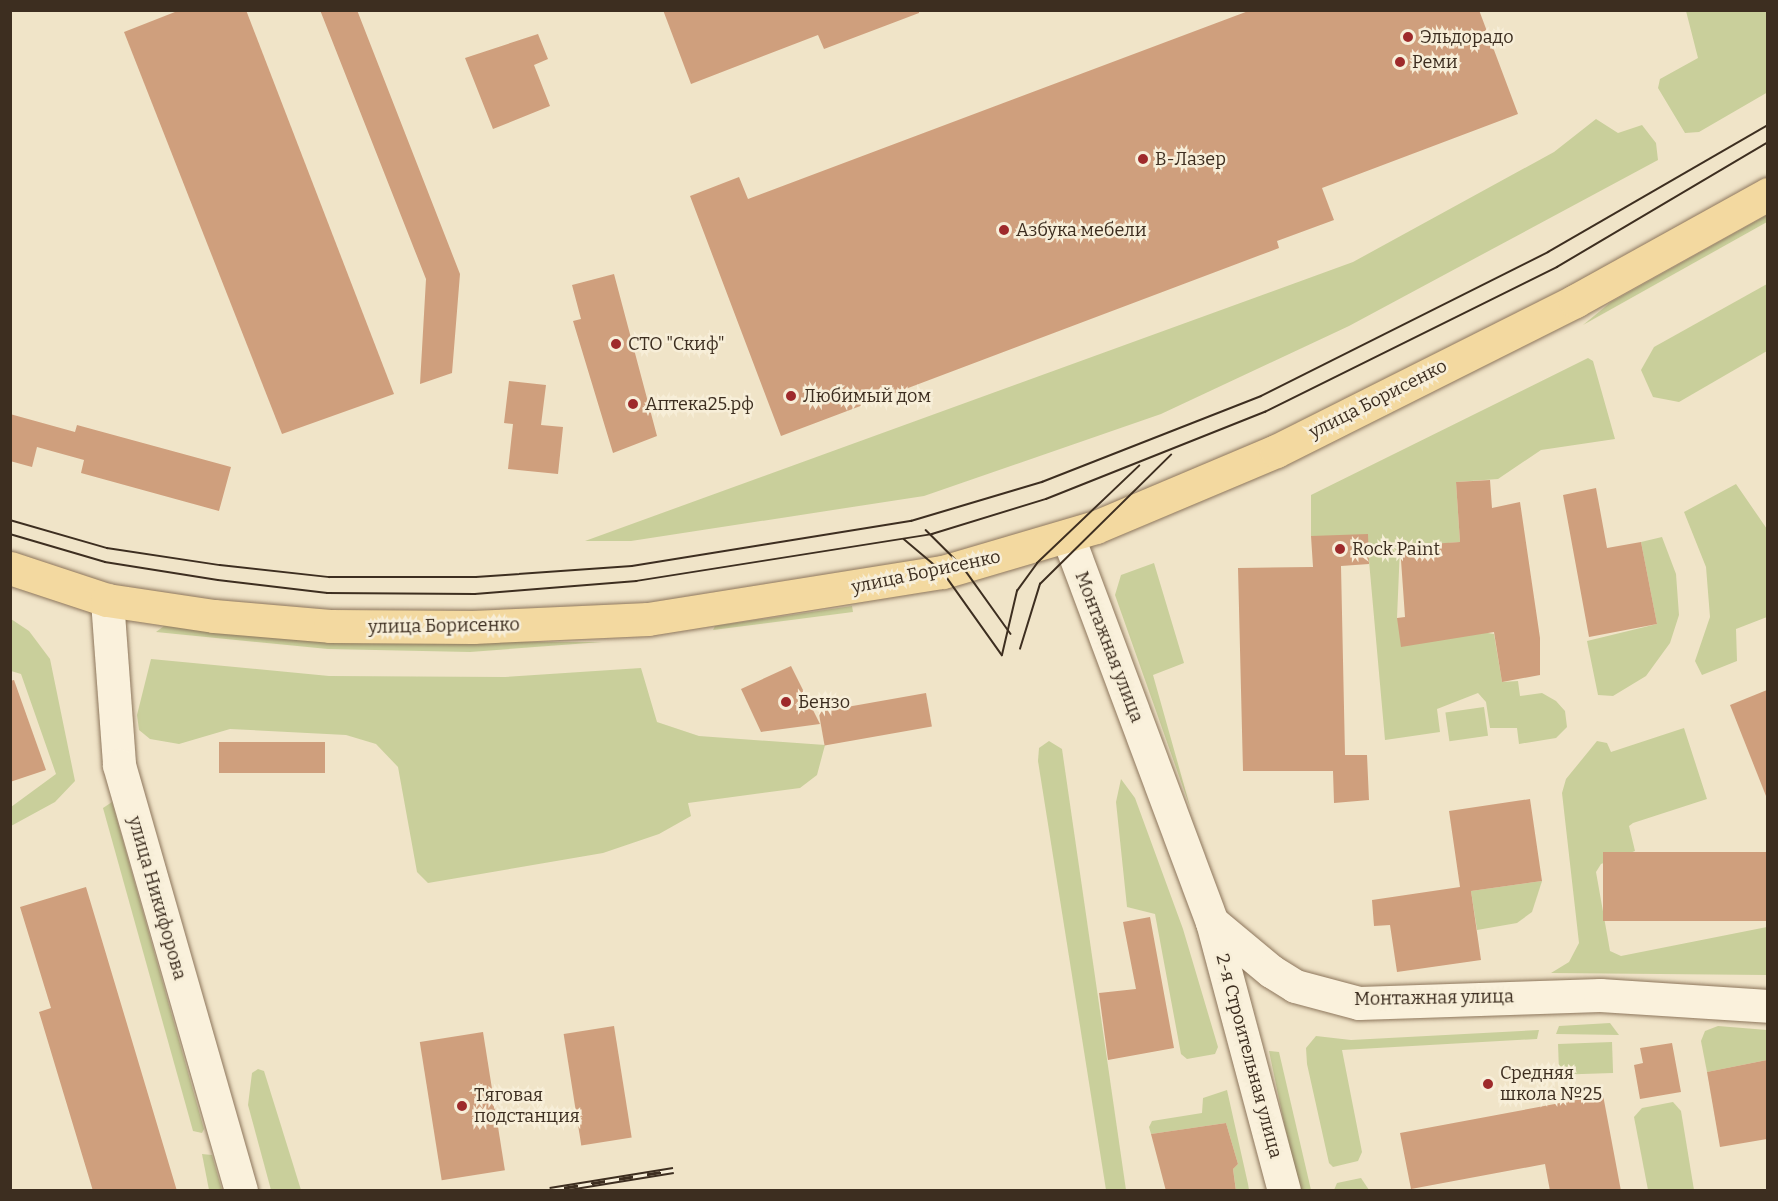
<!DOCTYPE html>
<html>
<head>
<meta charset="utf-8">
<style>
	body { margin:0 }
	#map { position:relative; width:1778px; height:1201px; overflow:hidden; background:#f0e4c8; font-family:Bitter,serif }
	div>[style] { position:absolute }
	.green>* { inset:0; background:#c9cf9b; transform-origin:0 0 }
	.building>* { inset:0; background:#cf9f7d; transform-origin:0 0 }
	.roads { filter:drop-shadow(0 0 2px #8d765c) drop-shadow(0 0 2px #8d765c) }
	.tertiary>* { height:33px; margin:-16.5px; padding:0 16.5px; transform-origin:16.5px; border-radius:16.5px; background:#faf1dc }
	.secondary>* { height:33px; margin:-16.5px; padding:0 16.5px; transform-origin:16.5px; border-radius:16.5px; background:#faf1dc }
	.primary>* { height:33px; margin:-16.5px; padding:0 16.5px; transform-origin:16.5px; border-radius:16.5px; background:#f3d9a0 }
	.tram>* { height:1.5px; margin:-0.75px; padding:0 0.75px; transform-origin:0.75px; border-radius:0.75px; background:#3d2e20 }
	.rail>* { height:7px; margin-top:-3.5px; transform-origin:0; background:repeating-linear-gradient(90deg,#f7eed8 0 14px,#3d2e20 0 28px); box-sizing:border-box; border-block:2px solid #3d2e20 }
	.dots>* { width:16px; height:16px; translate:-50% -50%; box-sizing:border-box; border:3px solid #f7eed8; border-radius:50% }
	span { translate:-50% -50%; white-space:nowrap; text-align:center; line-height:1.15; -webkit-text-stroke:5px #f7eed8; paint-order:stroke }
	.poi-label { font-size:18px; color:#3d2e20 }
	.left { translate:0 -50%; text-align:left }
	.street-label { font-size:18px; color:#3d2e20 }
	.frame { position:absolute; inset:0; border:12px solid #3d2e20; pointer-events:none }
</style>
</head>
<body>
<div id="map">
	<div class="green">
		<div style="clip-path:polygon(1686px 11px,1767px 11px,1768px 92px,1699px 132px,1685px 133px,1658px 88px,1660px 79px,1698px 58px)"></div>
		<div style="clip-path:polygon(1596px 119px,1618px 133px,1642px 125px,1656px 143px,1658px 160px,1349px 326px,1161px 414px,924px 496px,631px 541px,585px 541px,1353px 262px,1554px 152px)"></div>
		<div style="clip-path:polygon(1767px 215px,1767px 222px,1583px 325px,1611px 302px)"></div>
		<div style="clip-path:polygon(1767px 284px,1767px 351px,1679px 402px,1653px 397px,1641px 370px,1654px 347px)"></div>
		<div style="clip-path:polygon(1588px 358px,1593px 361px,1615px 439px,1541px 450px,1498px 479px,1456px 482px,1460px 542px,1400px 547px,1397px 618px,1494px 634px,1502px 682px,1518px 681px,1520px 696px,1542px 693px,1556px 701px,1565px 711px,1567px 727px,1556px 738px,1519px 744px,1517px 728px,1490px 728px,1486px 702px,1478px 693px,1437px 709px,1440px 732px,1385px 740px,1369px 561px,1311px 536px,1311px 495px)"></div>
		<div style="clip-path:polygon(1736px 484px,1767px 529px,1767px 617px,1736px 629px,1737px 661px,1702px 675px,1695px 661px,1710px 617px,1706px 567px,1684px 512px)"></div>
		<div style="clip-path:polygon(1662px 537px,1676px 574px,1679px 615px,1670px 643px,1646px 676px,1613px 696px,1598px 695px,1587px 641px,1657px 624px,1641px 542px)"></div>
		<div style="clip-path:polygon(1154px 563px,1184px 663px,1153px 675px,1191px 810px,1115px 595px,1121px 575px)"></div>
		<div style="clip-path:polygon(852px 606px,853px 612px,713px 630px,715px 626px)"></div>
		<div style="clip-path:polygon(11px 619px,29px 631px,50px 659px,75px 781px,55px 802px,11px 826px,11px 807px,56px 774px,21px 674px,11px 671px)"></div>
		<div style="clip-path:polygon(164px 626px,329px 642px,602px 642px,470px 652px,328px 649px,156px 632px)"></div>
		<div style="clip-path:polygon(151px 659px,329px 676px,505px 677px,641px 668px,657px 722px,699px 736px,825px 745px,817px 775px,800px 788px,688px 803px,691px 816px,659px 834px,603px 853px,428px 883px,417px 872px,398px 767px,376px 744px,346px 735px,230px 729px,179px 744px,150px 739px,139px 730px,137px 715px)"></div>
		<div style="left:1484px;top:707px;width:29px;height:39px;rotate:82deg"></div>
		<div style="clip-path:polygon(1684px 728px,1707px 799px,1633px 823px,1629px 826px,1635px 851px,1601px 864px,1596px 872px,1610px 951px,1621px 956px,1767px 927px,1767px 975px,1551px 973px,1569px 962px,1579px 943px,1562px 793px,1566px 779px,1597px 741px,1607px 743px,1611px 752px)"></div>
		<div style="clip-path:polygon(1049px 741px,1062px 749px,1126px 1190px,1106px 1190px,1038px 761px,1039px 748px)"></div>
		<div style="clip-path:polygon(1121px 779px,1135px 798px,1183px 929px,1218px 1047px,1215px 1054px,1187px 1059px,1181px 1054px,1155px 914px,1127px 907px,1116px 802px)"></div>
		<div style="clip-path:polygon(112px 802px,204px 1129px,202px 1133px,193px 1131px,103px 808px)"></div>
		<div style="clip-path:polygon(1542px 881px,1532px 912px,1517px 923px,1477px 930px,1471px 891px)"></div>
		<div style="clip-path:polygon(1610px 1023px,1619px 1035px,1556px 1034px,1559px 1026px)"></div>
		<div style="clip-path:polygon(1718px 1026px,1767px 1030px,1767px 1060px,1707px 1072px,1701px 1041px,1705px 1031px)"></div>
		<div style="clip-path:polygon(1539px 1030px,1537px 1039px,1342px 1050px,1362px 1152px,1358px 1161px,1333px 1167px,1329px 1163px,1307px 1064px,1306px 1048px,1316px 1036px,1351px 1040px)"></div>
		<div style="left:1612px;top:1042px;width:31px;height:54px;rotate:88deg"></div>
		<div style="clip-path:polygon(1269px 1051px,1279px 1052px,1311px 1190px,1298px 1190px)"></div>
		<div style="clip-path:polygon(258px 1069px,264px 1071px,301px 1190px,271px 1190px,248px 1105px,252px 1073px)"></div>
		<div style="clip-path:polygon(1227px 1090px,1248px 1184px,1249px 1190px,1236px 1190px,1233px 1169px,1238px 1164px,1226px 1123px,1151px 1134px,1149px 1127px,1152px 1121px,1202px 1113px,1203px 1098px)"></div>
		<div style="clip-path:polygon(1673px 1102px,1681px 1111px,1694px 1190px,1648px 1190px,1634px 1117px,1642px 1108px)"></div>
		<div style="clip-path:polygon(202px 1154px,212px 1155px,222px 1190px,209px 1190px)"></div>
		<div style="clip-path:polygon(1361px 1178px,1369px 1190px,1334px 1190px,1337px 1183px)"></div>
	</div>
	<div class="building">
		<div style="clip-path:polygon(180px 10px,246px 10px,394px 394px,282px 434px,124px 32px)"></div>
		<div style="clip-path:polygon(320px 10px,357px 10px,460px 274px,452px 373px,420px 384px,426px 279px)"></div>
		<div style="clip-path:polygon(663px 10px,919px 10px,919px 13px,824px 49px,818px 35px,691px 84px)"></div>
		<div style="clip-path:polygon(1251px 10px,1479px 10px,1518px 114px,1322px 188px,1334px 220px,1277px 241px,1279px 248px,781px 436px,690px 196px,739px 177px,748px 199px)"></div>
		<div style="clip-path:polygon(538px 34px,548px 59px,534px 65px,550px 106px,493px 129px,465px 58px)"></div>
		<div style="clip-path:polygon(614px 274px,657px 436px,613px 453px,573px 321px,581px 319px,572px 285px)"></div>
		<div style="clip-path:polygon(509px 381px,546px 385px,541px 425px,563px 427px,558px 474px,508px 469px,513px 424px,504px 423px)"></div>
		<div style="clip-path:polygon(10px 414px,75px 432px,77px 425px,231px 467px,219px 511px,81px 473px,84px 460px,37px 447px,32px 467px,10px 461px)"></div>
		<div style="clip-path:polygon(1490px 480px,1492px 508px,1520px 502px,1540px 638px,1540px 675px,1502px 682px,1494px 632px,1401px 647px,1397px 618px,1405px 617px,1400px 546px,1460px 542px,1456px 482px)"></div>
		<div style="clip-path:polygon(1596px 488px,1607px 548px,1641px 542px,1657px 624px,1589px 637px,1563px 495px)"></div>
		<div style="clip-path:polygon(1368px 534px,1369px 564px,1341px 566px,1345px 755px,1367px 755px,1369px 800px,1334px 803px,1333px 771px,1243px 771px,1238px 568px,1313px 567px,1311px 536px)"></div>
		<div style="clip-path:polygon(791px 666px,820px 724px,761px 732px,741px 689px)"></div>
		<div style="clip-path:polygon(14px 680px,46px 770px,10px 782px,10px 681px)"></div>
		<div style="clip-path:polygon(1767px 690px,1767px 796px,1766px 796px,1730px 705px)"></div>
		<div style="left:926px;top:693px;width:34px;height:109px;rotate:80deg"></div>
		<div style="left:325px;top:742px;width:31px;height:106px;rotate:90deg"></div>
		<div style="clip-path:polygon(1530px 799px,1542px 881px,1471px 891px,1481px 960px,1397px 972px,1390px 925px,1374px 926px,1372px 900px,1460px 887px,1449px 811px)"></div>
		<div style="left:1767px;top:852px;width:69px;height:164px;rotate:90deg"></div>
		<div style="clip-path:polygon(86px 887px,177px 1191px,93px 1191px,39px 1012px,51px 1008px,20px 907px)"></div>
		<div style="clip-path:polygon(1150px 917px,1174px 1048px,1108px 1060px,1099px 993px,1136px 989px,1123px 922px)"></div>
		<div style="left:614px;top:1026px;width:113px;height:51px;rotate:81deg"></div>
		<div style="left:483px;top:1032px;width:140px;height:64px;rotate:81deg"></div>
		<div style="clip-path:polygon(1672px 1043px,1681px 1092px,1640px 1099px,1634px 1065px,1643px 1063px,1640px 1048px)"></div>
		<div style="clip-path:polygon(1767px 1060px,1767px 1139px,1720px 1147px,1707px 1072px)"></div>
		<div style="clip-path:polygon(1603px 1095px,1621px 1191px,1550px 1191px,1545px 1164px,1411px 1189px,1400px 1133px)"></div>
		<div style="clip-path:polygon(1226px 1123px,1238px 1164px,1233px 1169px,1236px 1191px,1166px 1191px,1151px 1134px)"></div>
	</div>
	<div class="roads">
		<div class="tertiary">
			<div style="left:1212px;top:922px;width:278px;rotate:75deg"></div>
		</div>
		<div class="secondary">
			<div style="left:1068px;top:537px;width:411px;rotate:69.5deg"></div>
			<div style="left:1212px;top:922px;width:77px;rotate:39.7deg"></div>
			<div style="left:1271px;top:971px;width:28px;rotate:32deg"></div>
			<div style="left:1295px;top:986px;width:66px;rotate:14.9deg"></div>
			<div style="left:1359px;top:1003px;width:241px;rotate:-1.9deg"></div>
			<div style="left:1600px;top:995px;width:168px;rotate:3.7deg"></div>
			<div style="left:107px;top:600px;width:165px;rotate:85.8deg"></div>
			<div style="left:119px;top:765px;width:442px;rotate:74deg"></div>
		</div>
		<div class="primary">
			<div style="left:10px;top:568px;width:102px;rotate:18.3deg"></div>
			<div style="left:107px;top:600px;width:108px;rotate:8.5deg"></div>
			<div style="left:214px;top:616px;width:116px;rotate:4.9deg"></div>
			<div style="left:330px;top:626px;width:143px;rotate:0.4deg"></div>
			<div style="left:473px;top:627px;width:175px;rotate:-2.6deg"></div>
			<div style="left:648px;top:619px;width:299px;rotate:-9.1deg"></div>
			<div style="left:943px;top:572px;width:159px;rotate:-16.4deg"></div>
			<div style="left:1096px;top:527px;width:195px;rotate:-22.9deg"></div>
			<div style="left:1276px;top:451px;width:335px;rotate:-26.6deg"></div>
			<div style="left:1575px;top:301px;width:221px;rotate:-29deg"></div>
		</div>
	</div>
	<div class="tram">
		<div style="left:10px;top:520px;width:101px;rotate:16.1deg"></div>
		<div style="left:107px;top:548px;width:114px;rotate:8.6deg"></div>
		<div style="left:220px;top:565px;width:110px;rotate:6.3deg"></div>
		<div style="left:329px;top:577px;width:147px"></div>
		<div style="left:476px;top:577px;width:156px;rotate:-4deg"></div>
		<div style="left:632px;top:566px;width:283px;rotate:-9.2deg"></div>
		<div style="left:911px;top:521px;width:137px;rotate:-16.6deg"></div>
		<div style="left:1042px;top:482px;width:235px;rotate:-21.4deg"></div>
		<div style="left:1261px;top:396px;width:321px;rotate:-26.6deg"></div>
		<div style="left:1548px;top:252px;width:254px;rotate:-30deg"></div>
		<div style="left:926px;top:530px;width:52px;rotate:45deg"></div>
		<div style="left:963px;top:567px;width:82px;rotate:54.4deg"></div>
		<div style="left:10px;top:534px;width:99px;rotate:16.4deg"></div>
		<div style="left:105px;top:562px;width:114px;rotate:9.1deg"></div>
		<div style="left:218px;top:580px;width:110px;rotate:6.8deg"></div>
		<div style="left:327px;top:593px;width:148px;rotate:0.4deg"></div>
		<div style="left:475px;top:594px;width:162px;rotate:-4.6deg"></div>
		<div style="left:636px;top:581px;width:300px;rotate:-9deg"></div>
		<div style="left:932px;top:534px;width:119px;rotate:-17.1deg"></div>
		<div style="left:1046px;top:499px;width:236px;rotate:-21.7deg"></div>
		<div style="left:1265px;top:412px;width:326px;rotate:-26.4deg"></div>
		<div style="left:1557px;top:267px;width:245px;rotate:-30.6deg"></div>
		<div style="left:904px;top:539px;width:51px;rotate:40.2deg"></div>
		<div style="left:943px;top:572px;width:102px;rotate:54.6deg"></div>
		<div style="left:1020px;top:649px;width:68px;rotate:-72.9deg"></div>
		<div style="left:1040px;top:584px;width:184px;rotate:-44.6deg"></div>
		<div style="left:1002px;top:655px;width:66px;rotate:-76.8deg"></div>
		<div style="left:1017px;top:591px;width:34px;rotate:-54deg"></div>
		<div style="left:1037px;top:563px;width:141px;rotate:-43.6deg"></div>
	</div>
	<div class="rail">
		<div style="left:550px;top:1190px;width:125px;rotate:-9.2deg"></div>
	</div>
	<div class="dots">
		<div style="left:1408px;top:37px;background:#9e2a2b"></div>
		<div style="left:1400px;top:62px;background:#9e2a2b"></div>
		<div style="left:1143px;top:159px;background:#9e2a2b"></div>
		<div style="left:1004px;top:230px;background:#9e2a2b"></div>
		<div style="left:616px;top:344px;background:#9e2a2b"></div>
		<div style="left:791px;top:396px;background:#9e2a2b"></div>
		<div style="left:633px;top:404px;background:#9e2a2b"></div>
		<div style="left:1340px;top:549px;background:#9e2a2b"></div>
		<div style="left:786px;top:702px;background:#9e2a2b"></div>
		<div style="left:1488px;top:1084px;background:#9e2a2b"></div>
		<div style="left:462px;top:1106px;background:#9e2a2b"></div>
	</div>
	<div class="poi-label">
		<span class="left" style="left:1420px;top:37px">Эльдорадо</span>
		<span class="left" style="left:1412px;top:62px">Реми</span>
		<span class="left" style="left:1155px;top:159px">В-Лазер</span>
		<span class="left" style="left:1016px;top:230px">Азбука мебели</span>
		<span class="left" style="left:628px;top:344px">СТО "Скиф"</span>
		<span class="left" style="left:803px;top:396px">Любимый дом</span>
		<span class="left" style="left:645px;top:404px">Аптека25.рф</span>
		<span class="left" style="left:1352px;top:549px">Rock Paint</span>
		<span class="left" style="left:798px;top:702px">Бензо</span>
		<span class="left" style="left:1500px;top:1084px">Средняя<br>школа №25</span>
		<span class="left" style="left:474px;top:1106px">Тяговая<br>подстанция</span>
	</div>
	<div class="street-label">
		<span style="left:1378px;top:399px;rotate:-27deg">улица Борисенко</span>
		<span style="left:926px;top:572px;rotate:-12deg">улица Борисенко</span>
		<span style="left:444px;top:626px;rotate:-1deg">улица Борисенко</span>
		<span style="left:1109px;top:647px;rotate:69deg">Монтажная улица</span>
		<span style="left:157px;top:898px;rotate:74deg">улица Никифорова</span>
		<span style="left:1434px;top:998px;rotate:-1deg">Монтажная улица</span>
		<span style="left:1249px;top:1056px;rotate:75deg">2-я Строительная улица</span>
	</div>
	<div class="frame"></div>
</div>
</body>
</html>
